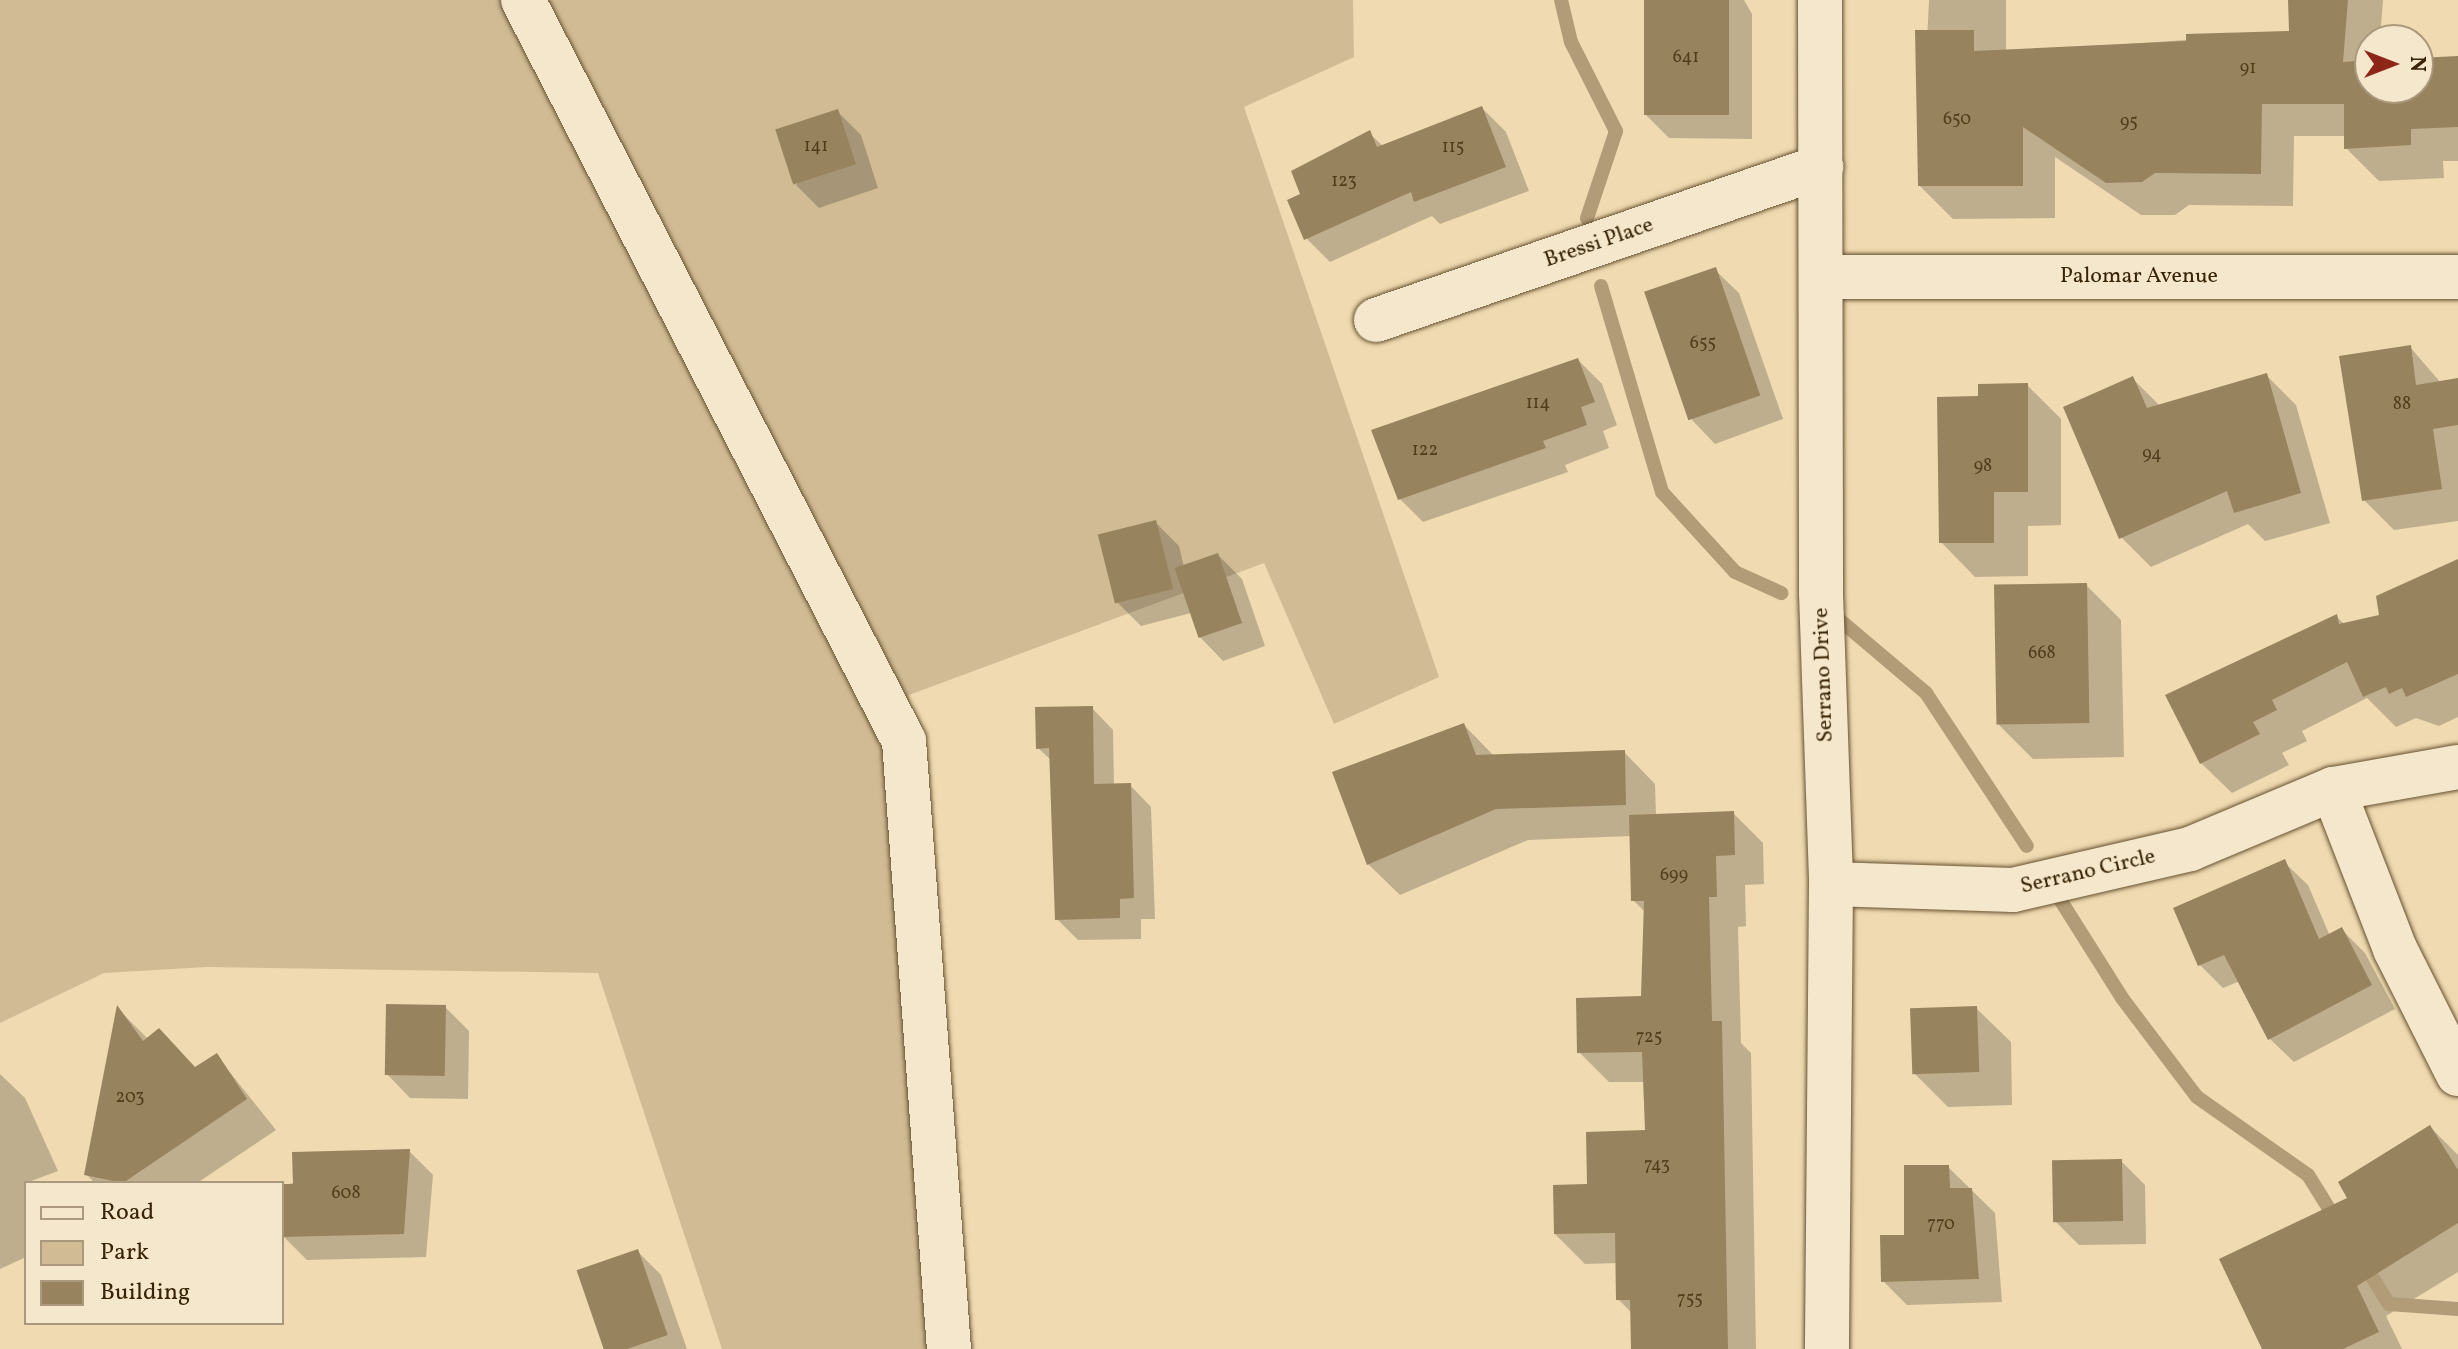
<!DOCTYPE html>
<html>
<head>
<meta charset="utf-8">
<style>
	body { margin:0 }
	#map { position:relative; width:2458px; height:1349px; overflow:hidden; background:#efdab1; font-family:Vollkorn,serif }
	div>[style] { position:absolute }
	.green>* { inset:0; background:#d0bb94 }
	.shadow>* { inset:0; background:#0003 }
	.stream>* { height:14px; margin:-7px; padding:0 7px; transform-origin:7px; border-radius:7px; background:#b19c77 }
	.building>* { inset:0; background:#98835f; transform-origin:0 0 }
	.roads { filter:drop-shadow(0 0 2px #665231) drop-shadow(0 0 2px #665231) }
	.minor>* { height:44px; margin:-22px; padding:0 22px; transform-origin:22px; border-radius:22px; background:#f5e7cc }
	span { translate:-50% -50%; white-space:nowrap; text-align:center; line-height:1.15; -webkit-text-stroke:8px #f5e7cc; paint-order:stroke }
	.number-label { font-size:18px; color:#513c1c }
	.number-label span { -webkit-text-stroke-width:0 }
	.street-label { font-size:22px; color:#392506 }
	.legend { position:absolute; left:24px; top:1181px; width:260px; height:144px; box-sizing:border-box; background:#f5e7cc; border:2px solid #aa997d; margin:0; padding:10px 14px; list-style:none; font-size:24px; color:#392506 }
	.legend li { display:flex; align-items:center; gap:16px; height:40px }
	.legend b { width:40px; border:2px solid #aa997d }
	.north { position:absolute; left:2354px; top:24px; width:80px; height:80px; box-sizing:border-box; background:#f5e7cc; border:2px solid #aa997d; border-radius:50%; rotate:90deg; font-size:22px; font-weight:700; line-height:32px; text-align:center; color:#392506 }
	.north::after { content:''; display:block; margin:auto; width:28px; height:36px; background:#8f2418; clip-path:polygon(50% 0,100% 100%,50% 72%,0 100%) }
</style>
</head>
<body>
<div id="map">
	<div class="green">
		<div style="clip-path:polygon(0 0,1353px 0,1354px 57px,1244px 107px,1439px 677px,1334px 724px,1264px 563px,909px 695px,941px 1349px,722px 1349px,598px 973px,207px 967px,104px 973px,0 1023px)"></div>
	</div>
	<div class="shadow">
		<div style="clip-path:polygon(1645px 0,1744px 0,1752px 14px,1752px 139px,1669px 138px,1645px 114px)"></div>
		<div style="clip-path:polygon(1929px 0,2006px 0,2006px 52px,2291px 33px,2290px 0,2383px 0,2380px 40px,2370px 40px,2370px 88px,2418px 88px,2418px 60px,2458px 58px,2458px 161px,2443px 161px,2444px 178px,2379px 181px,2346px 148px,2346px 136px,2294px 136px,2293px 206px,2189px 205px,2175px 215px,2141px 215px,2055px 157px,2055px 218px,1953px 219px,1920px 186px)"></div>
		<div style="clip-path:polygon(1482px 108px,1506px 132px,1529px 191px,1440px 224px,1432px 216px,1330px 262px,1306px 238px,1303px 195px,1369px 133px,1383px 146px)"></div>
		<div style="clip-path:polygon(837px 111px,861px 135px,878px 188px,819px 208px,796px 185px)"></div>
		<div style="clip-path:polygon(1715px 270px,1739px 293px,1783px 419px,1715px 444px,1692px 420px)"></div>
		<div style="clip-path:polygon(2410px 347px,2441px 383px,2458px 380px,2458px 521px,2394px 530px,2364px 500px)"></div>
		<div style="clip-path:polygon(1578px 360px,1602px 384px,1617px 425px,1603px 431px,1609px 448px,1565px 465px,1568px 472px,1423px 522px,1400px 499px)"></div>
		<div style="clip-path:polygon(2266px 375px,2296px 405px,2330px 523px,2265px 541px,2248px 524px,2151px 567px,2121px 537px,2132px 378px,2160px 406px)"></div>
		<div style="clip-path:polygon(2027px 385px,2061px 419px,2061px 525px,2028px 526px,2028px 576px,1975px 577px,1941px 542px)"></div>
		<div style="clip-path:polygon(1155px 522px,1179px 546px,1184px 567px,1218px 555px,1242px 579px,1265px 646px,1223px 661px,1200px 637px,1191px 613px,1141px 626px,1118px 603px)"></div>
		<div style="clip-path:polygon(2458px 561px,2458px 717px,2439px 726px,2416px 718px,2396px 727px,2367px 698px,2302px 731px,2307px 741px,2282px 753px,2289px 765px,2232px 793px,2201px 763px,2336px 616px,2345px 625px,2382px 617px)"></div>
		<div style="clip-path:polygon(2086px 585px,2121px 620px,2124px 757px,2033px 759px,1999px 725px)"></div>
		<div style="clip-path:polygon(1092px 708px,1113px 730px,1114px 786px,1130px 785px,1151px 807px,1155px 919px,1141px 919px,1141px 939px,1078px 940px,1057px 919px,1052px 761px,1038px 748px)"></div>
		<div style="clip-path:polygon(1464px 725px,1494px 756px,1624px 752px,1655px 784px,1656px 816px,1733px 813px,1763px 843px,1764px 884px,1745px 885px,1746px 926px,1738px 927px,1741px 1043px,1751px 1053px,1756px 1349px,1633px 1349px,1632px 1313px,1618px 1299px,1618px 1263px,1585px 1264px,1555px 1234px,1589px 1186px,1647px 1132px,1645px 1082px,1609px 1082px,1579px 1052px,1643px 998px,1645px 912px,1633px 900px,1631px 836px,1528px 840px,1400px 895px,1368px 864px)"></div>
		<div style="clip-path:polygon(2284px 862px,2308px 885px,2330px 936px,2342px 930px,2365px 953px,2395px 1009px,2294px 1062px,2270px 1039px,2240px 981px,2223px 988px,2200px 965px)"></div>
		<div style="clip-path:polygon(445px 1007px,469px 1031px,468px 1099px,410px 1098px,387px 1074px)"></div>
		<div style="clip-path:polygon(1976px 1008px,2011px 1042px,2012px 1105px,1948px 1107px,1914px 1073px)"></div>
		<div style="clip-path:polygon(118px 1009px,148px 1039px,196px 1069px,216px 1055px,276px 1130px,197px 1183px,95px 1183px,86px 1174px)"></div>
		<div style="clip-path:polygon(0 1074px,25px 1098px,58px 1171px,26px 1183px,26px 1257px,0 1269px)"></div>
		<div style="clip-path:polygon(2430px 1127px,2458px 1155px,2458px 1272px,2386px 1316px,2402px 1349px,2264px 1349px,2350px 1198px)"></div>
		<div style="clip-path:polygon(409px 1151px,433px 1175px,426px 1257px,307px 1260px,283px 1236px,282px 1186px)"></div>
		<div style="clip-path:polygon(2121px 1161px,2145px 1185px,2146px 1244px,2079px 1245px,2055px 1221px)"></div>
		<div style="clip-path:polygon(1948px 1167px,1995px 1213px,2002px 1302px,1907px 1305px,1883px 1281px)"></div>
		<div style="clip-path:polygon(637px 1251px,661px 1275px,687px 1349px,606px 1349px,579px 1272px)"></div>
	</div>
	<div class="stream">
		<div style="left:1561px;top:0;width:43px;rotate:76.6deg"></div>
		<div style="left:1571px;top:42px;width:100px;rotate:63.2deg"></div>
		<div style="left:1616px;top:131px;width:92px;rotate:108.4deg"></div>
		<div style="left:1601px;top:286px;width:215px;rotate:73.5deg"></div>
		<div style="left:1662px;top:492px;width:108px;rotate:47.6deg"></div>
		<div style="left:1735px;top:572px;width:51px;rotate:24.5deg"></div>
		<div style="left:1835px;top:616px;width:119px;rotate:40.2deg"></div>
		<div style="left:1926px;top:693px;width:183px;rotate:56.6deg"></div>
		<div style="left:2061px;top:901px;width:115px;rotate:57.8deg"></div>
		<div style="left:2122px;top:998px;width:124px;rotate:52.9deg"></div>
		<div style="left:2197px;top:1097px;width:136px;rotate:35.1deg"></div>
		<div style="left:2308px;top:1175px;width:57px;rotate:58deg"></div>
		<div style="left:2362px;top:1261px;width:51px;rotate:57.9deg"></div>
		<div style="left:2389px;top:1304px;width:69px;rotate:4.1deg"></div>
	</div>
	<div class="building">
		<div style="left:1644px;top:0;width:85px;height:115px"></div>
		<div style="clip-path:polygon(2288px 0,2348px 0,2343px 62px,2370px 60px,2370px 88px,2418px 88px,2418px 58px,2458px 56px,2458px 127px,2411px 129px,2411px 145px,2344px 149px,2344px 104px,2262px 104px,2261px 174px,2155px 173px,2142px 182px,2106px 183px,2023px 127px,2023px 186px,1918px 186px,1915px 30px,1974px 30px,1974px 51px,2186px 41px,2186px 34px,2289px 31px)"></div>
		<div style="clip-path:polygon(1482px 106px,1506px 167px,1414px 202px,1411px 192px,1304px 240px,1287px 200px,1300px 194px,1291px 171px,1370px 130px,1377px 147px)"></div>
		<div style="left:838px;top:109px;width:58px;height:66px;rotate:72deg"></div>
		<div style="left:1716px;top:267px;width:136px;height:76px;rotate:71deg"></div>
		<div style="clip-path:polygon(2411px 345px,2416px 385px,2458px 378px,2458px 425px,2433px 429px,2442px 489px,2362px 501px,2339px 356px)"></div>
		<div style="clip-path:polygon(1578px 358px,1595px 402px,1581px 407px,1587px 425px,1543px 441px,1546px 448px,1398px 500px,1371px 430px)"></div>
		<div style="clip-path:polygon(2267px 373px,2301px 493px,2234px 513px,2227px 491px,2119px 539px,2063px 407px,2133px 376px,2147px 408px)"></div>
		<div style="clip-path:polygon(2028px 383px,2028px 492px,1994px 492px,1994px 543px,1939px 543px,1937px 397px,1978px 396px,1978px 384px)"></div>
		<div style="left:1156px;top:520px;width:71px;height:60px;rotate:76deg"></div>
		<div style="left:1218px;top:553px;width:74px;height:46px;rotate:71deg"></div>
		<div style="clip-path:polygon(2458px 559px,2458px 674px,2406px 697px,2402px 688px,2389px 694px,2386px 687px,2363px 697px,2347px 662px,2272px 700px,2277px 710px,2253px 722px,2260px 734px,2200px 764px,2165px 695px,2337px 614px,2339px 624px,2379px 615px,2376px 596px)"></div>
		<div style="left:2087px;top:583px;width:140px;height:93px;rotate:89deg"></div>
		<div style="clip-path:polygon(1093px 706px,1094px 784px,1131px 783px,1134px 898px,1120px 899px,1120px 918px,1055px 920px,1049px 748px,1036px 749px,1035px 707px)"></div>
		<div style="clip-path:polygon(1464px 723px,1476px 755px,1625px 750px,1626px 805px,1496px 809px,1367px 865px,1332px 772px)"></div>
		<div style="clip-path:polygon(1734px 811px,1735px 855px,1716px 856px,1717px 897px,1709px 897px,1712px 1021px,1722px 1021px,1728px 1349px,1631px 1349px,1630px 1300px,1616px 1300px,1615px 1233px,1554px 1234px,1553px 1185px,1587px 1184px,1586px 1132px,1645px 1130px,1642px 1052px,1577px 1053px,1576px 998px,1641px 996px,1644px 901px,1631px 901px,1629px 815px)"></div>
		<div style="clip-path:polygon(2285px 859px,2319px 939px,2342px 927px,2372px 985px,2268px 1040px,2224px 955px,2198px 966px,2173px 908px)"></div>
		<div style="left:386px;top:1004px;width:60px;height:71px;rotate:1deg"></div>
		<div style="clip-path:polygon(117px 1005px,143px 1041px,159px 1028px,195px 1067px,217px 1053px,247px 1099px,123px 1183px,84px 1175px)"></div>
		<div style="left:1977px;top:1006px;width:66px;height:67px;rotate:88deg"></div>
		<div style="clip-path:polygon(2430px 1125px,2458px 1170px,2458px 1223px,2357px 1286px,2379px 1332px,2343px 1349px,2262px 1349px,2219px 1259px,2347px 1198px,2338px 1182px)"></div>
		<div style="clip-path:polygon(410px 1149px,404px 1234px,282px 1237px,282px 1184px,293px 1184px,292px 1152px)"></div>
		<div style="left:2122px;top:1159px;width:62px;height:70px;rotate:89deg"></div>
		<div style="clip-path:polygon(1904px 1165px,1949px 1165px,1950px 1188px,1972px 1188px,1979px 1279px,1881px 1282px,1880px 1235px,1904px 1235px)"></div>
		<div style="left:638px;top:1249px;width:91px;height:65px;rotate:71deg"></div>
	</div>
	<div class="roads">
		<div class="minor">
			<div style="left:523px;top:0;width:833px;rotate:62.79deg"></div>
			<div style="left:904px;top:741px;width:610px;rotate:85.77deg"></div>
			<div style="left:1820px;top:0;width:593px;rotate:89.9deg"></div>
			<div style="left:1821px;top:593px;width:291px;rotate:88deg"></div>
			<div style="left:1831px;top:884px;width:465px;rotate:90.5deg"></div>
			<div style="left:1821px;top:277px;width:637px"></div>
			<div style="left:1376px;top:320px;width:471px;rotate:-19deg"></div>
			<div style="left:2458px;top:767px;width:127px;rotate:170deg"></div>
			<div style="left:2333px;top:789px;width:172px;rotate:68.8deg"></div>
			<div style="left:2395px;top:949px;width:140px;rotate:63.3deg"></div>
			<div style="left:1831px;top:884px;width:182px;rotate:1.9deg"></div>
			<div style="left:2013px;top:890px;width:182px;rotate:-13deg"></div>
			<div style="left:2190px;top:849px;width:155px;rotate:-22.8deg"></div>
		</div>
	</div>
	<div class="number-label">
		<span style="left:1686px;top:58px">641</span>
		<span style="left:2248px;top:69px">91</span>
		<span style="left:1957px;top:120px">650</span>
		<span style="left:2129px;top:123px">95</span>
		<span style="left:816px;top:147px">141</span>
		<span style="left:1453px;top:148px">115</span>
		<span style="left:1344px;top:182px">123</span>
		<span style="left:1703px;top:344px">655</span>
		<span style="left:1538px;top:404px">114</span>
		<span style="left:2402px;top:405px">88</span>
		<span style="left:1425px;top:451px">122</span>
		<span style="left:2152px;top:455px">94</span>
		<span style="left:1983px;top:467px">98</span>
		<span style="left:2042px;top:654px">668</span>
		<span style="left:1674px;top:876px">699</span>
		<span style="left:1649px;top:1038px">725</span>
		<span style="left:130px;top:1098px">203</span>
		<span style="left:1657px;top:1166px">743</span>
		<span style="left:346px;top:1194px">608</span>
		<span style="left:1941px;top:1225px">770</span>
		<span style="left:1690px;top:1300px">755</span>
	</div>
	<div class="street-label">
		<span style="left:1599px;top:243px;rotate:-19deg">Bressi Place</span>
		<span style="left:2139px;top:277px">Palomar Avenue</span>
		<span style="left:1824px;top:675px;rotate:-92deg">Serrano Drive</span>
		<span style="left:2088px;top:872px;rotate:-13deg">Serrano Circle</span>
	</div>
	<ul class="legend">
	<li><b style="height:10px;background:#f5e7cc"></b>Road</li>
	<li><b style="height:22px;background:#d0bb94"></b>Park</li>
	<li><b style="height:22px;background:#98835f"></b>Building</li>
	</ul>
	<div class="north">N</div>
</div>
</body>
</html>
